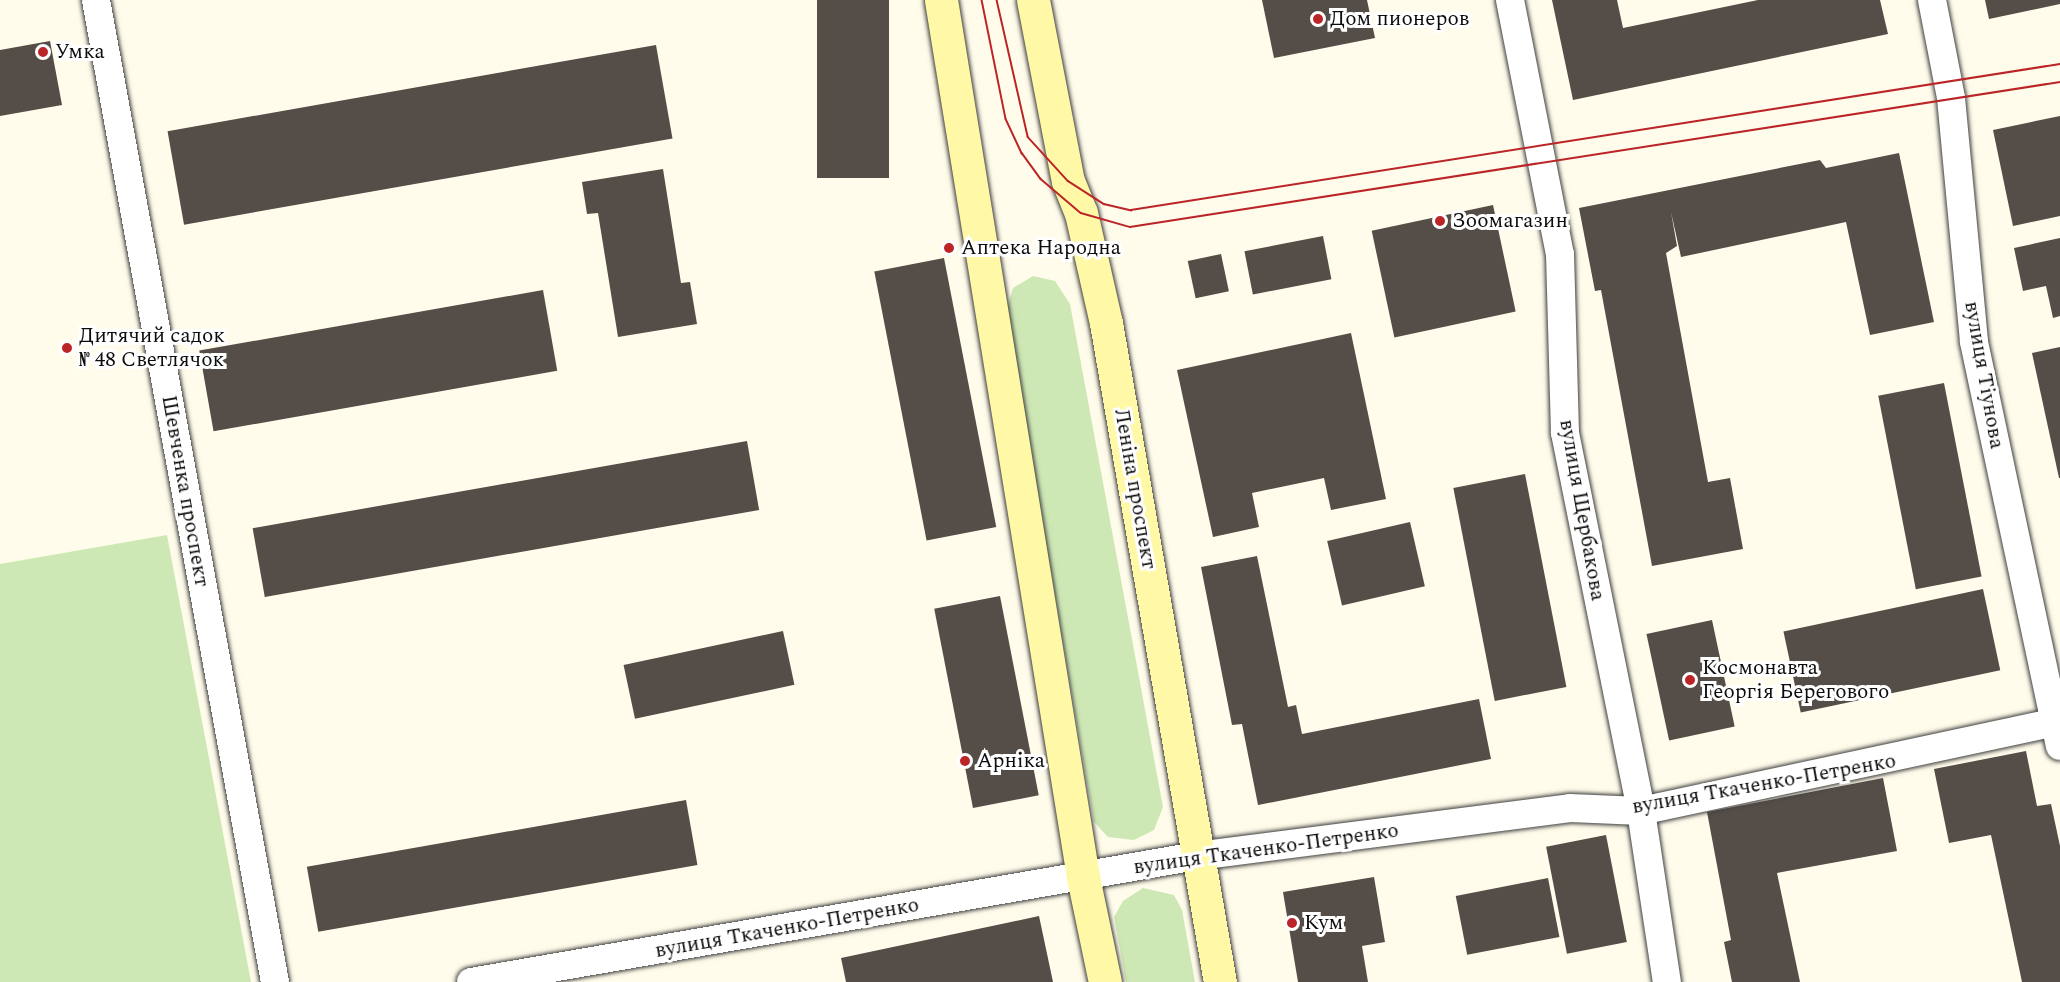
<!DOCTYPE html>
<html>
<head>
<meta charset="utf-8">
<style>
	body { margin:0 }
	#map { position:relative; width:2060px; height:982px; overflow:hidden; background:#fffceb; font-family:Spectral,serif }
	div>[style] { position:absolute }
	.green>* { inset:0; background:#cee8b5 }
	.building>* { inset:0; background:#544d48; transform-origin:0 0 }
	.roads { filter:drop-shadow(0 0 2px #3f3f3f) drop-shadow(0 0 2px #3f3f3f) }
	.street>* { height:28px; margin:-14px; padding:0 14px; transform-origin:14px; border-radius:14px; background:#fff }
	.secondary>* { height:33px; margin:-16.5px; padding:0 16.5px; transform-origin:16.5px; border-radius:16.5px; background:#fff8a6 }
	.tram>* { height:1.5px; margin:-0.75px; padding:0 0.75px; transform-origin:0.75px; border-radius:0.75px; background:#bb2527 }
	.dots>* { width:16px; height:16px; translate:-50% -50%; box-sizing:border-box; border:3px solid #fff; border-radius:50% }
	span { translate:-50% -50%; white-space:nowrap; text-align:center; line-height:1.15; -webkit-text-stroke:6px #fff; paint-order:stroke }
	.poi-label { font-size:21px; color:#0c0c0c }
	.left { translate:0 -50%; text-align:left }
	.street-label { font-size:21px; color:#0c0c0c }
</style>
</head>
<body>
<div id="map">
	<div class="green">
		<div style="clip-path:polygon(1033px 276px,1055px 281px,1070px 304px,1163px 807px,1154px 830px,1134px 840px,1108px 837px,1094px 822px,1006px 312px,1013px 288px)"></div>
		<div style="clip-path:polygon(167px 535px,251px 982px,0 982px,0 564px)"></div>
		<div style="clip-path:polygon(1143px 888px,1174px 895px,1182px 910px,1195px 982px,1126px 982px,1114px 917px,1123px 901px)"></div>
	</div>
	<div class="building">
		<div style="left:817px;top:0;width:72px;height:178px"></div>
		<div style="clip-path:polygon(1262px 0,1367px 0,1375px 38px,1274px 58px)"></div>
		<div style="clip-path:polygon(1552px 0,1617px 0,1623px 28px,1758px 0,1880px 0,1888px 34px,1573px 100px)"></div>
		<div style="clip-path:polygon(1985px 0,2060px 0,2060px 4px,1989px 19px)"></div>
		<div style="clip-path:polygon(50px 41px,62px 105px,0 116px,0 50px)"></div>
		<div style="left:656px;top:45px;width:95px;height:496px;rotate:80deg"></div>
		<div style="clip-path:polygon(2060px 116px,2060px 216px,2013px 226px,1993px 130px)"></div>
		<div style="clip-path:polygon(1899px 153px,1934px 322px,1870px 335px,1846px 222px,1681px 257px,1671px 212px,1677px 246px,1666px 253px,1708px 482px,1730px 478px,1743px 549px,1652px 566px,1601px 290px,1595px 291px,1579px 208px,1820px 160px,1826px 168px)"></div>
		<div style="clip-path:polygon(663px 169px,681px 283px,690px 282px,697px 324px,618px 337px,598px 213px,587px 214px,582px 182px)"></div>
		<div style="left:1493px;top:205px;width:109px;height:124px;rotate:78deg"></div>
		<div style="left:1323px;top:236px;width:44px;height:80px;rotate:79deg"></div>
		<div style="clip-path:polygon(2060px 238px,2060px 316px,2053px 318px,2046px 286px,2023px 291px,2014px 248px)"></div>
		<div style="left:1221px;top:254px;width:38px;height:34px;rotate:78deg"></div>
		<div style="left:944px;top:258px;width:274px;height:71px;rotate:79deg"></div>
		<div style="left:543px;top:290px;width:82px;height:349px;rotate:80deg"></div>
		<div style="clip-path:polygon(1351px 333px,1386px 499px,1331px 510px,1324px 478px,1252px 493px,1259px 527px,1213px 537px,1177px 370px)"></div>
		<div style="clip-path:polygon(2060px 347px,2060px 478px,2059px 478px,2032px 353px)"></div>
		<div style="left:1944px;top:383px;width:197px;height:67px;rotate:79deg"></div>
		<div style="left:747px;top:441px;width:70px;height:502px;rotate:80deg"></div>
		<div style="left:1525px;top:474px;width:217px;height:73px;rotate:79deg"></div>
		<div style="left:1410px;top:522px;width:66px;height:85px;rotate:77deg"></div>
		<div style="clip-path:polygon(1257px 556px,1288px 707px,1296px 705px,1302px 734px,1479px 699px,1491px 759px,1258px 805px,1242px 724px,1232px 725px,1201px 567px)"></div>
		<div style="left:1983px;top:589px;width:83px;height:204px;rotate:78deg"></div>
		<div style="left:1000px;top:596px;width:203px;height:67px;rotate:79deg"></div>
		<div style="left:1712px;top:620px;width:109px;height:67px;rotate:78deg"></div>
		<div style="left:783px;top:631px;width:55px;height:163px;rotate:78deg"></div>
		<div style="clip-path:polygon(2026px 751px,2037px 806px,2051px 804px,2060px 846px,2060px 982px,2022px 982px,1991px 835px,1949px 843px,1934px 769px)"></div>
		<div style="clip-path:polygon(1883px 778px,1897px 851px,1777px 873px,1800px 982px,1732px 982px,1724px 942px,1731px 940px,1707px 812px)"></div>
		<div style="left:686px;top:800px;width:66px;height:385px;rotate:80deg"></div>
		<div style="left:1606px;top:835px;width:109px;height:61px;rotate:79deg"></div>
		<div style="clip-path:polygon(1374px 877px,1385px 942px,1362px 946px,1368px 982px,1298px 982px,1283px 892px)"></div>
		<div style="left:1548px;top:878px;width:60px;height:94px;rotate:79deg"></div>
		<div style="clip-path:polygon(1039px 916px,1053px 982px,846px 982px,841px 958px)"></div>
	</div>
	<div class="roads">
		<div class="street">
			<div style="left:96px;top:0;width:998px;rotate:79.67deg"></div>
			<div style="left:1510px;top:0;width:259px;rotate:78.9deg"></div>
			<div style="left:1560px;top:254px;width:179px;rotate:88.4deg"></div>
			<div style="left:1565px;top:433px;width:386px;rotate:78.6deg"></div>
			<div style="left:1641px;top:811px;width:173px;rotate:81.4deg"></div>
			<div style="left:1932px;top:0;width:100px;rotate:79deg"></div>
			<div style="left:1951px;top:98px;width:245px;rotate:84.6deg"></div>
			<div style="left:1974px;top:342px;width:413px;rotate:78deg"></div>
			<div style="left:471px;top:982px;width:737px;rotate:-9.85deg"></div>
			<div style="left:1197px;top:856px;width:376px;rotate:-7.3deg"></div>
			<div style="left:1570px;top:808px;width:71px;rotate:2.4deg"></div>
			<div style="left:1641px;top:811px;width:429px;rotate:-12.1deg"></div>
		</div>
		<div class="secondary">
			<div style="left:941px;top:0;width:888px;rotate:80.8deg"></div>
			<div style="left:1083px;top:877px;width:107px;rotate:78.2deg"></div>
			<div style="left:1033px;top:0;width:184px;rotate:79.1deg"></div>
			<div style="left:1068px;top:181px;width:35px;rotate:68deg"></div>
			<div style="left:1081px;top:213px;width:113px;rotate:77.2deg"></div>
			<div style="left:1106px;top:323px;width:669px;rotate:80.19deg"></div>
		</div>
	</div>
	<div class="tram">
		<div style="left:982px;top:0;width:121px;rotate:78.6deg"></div>
		<div style="left:1006px;top:119px;width:38px;rotate:65deg"></div>
		<div style="left:1022px;top:153px;width:32px;rotate:54deg"></div>
		<div style="left:1041px;top:179px;width:52px;rotate:40.4deg"></div>
		<div style="left:1081px;top:213px;width:51px;rotate:15.9deg"></div>
		<div style="left:1130px;top:227px;width:941px;rotate:-8.86deg"></div>
		<div style="left:997px;top:0;width:140px;rotate:77.2deg"></div>
		<div style="left:1028px;top:137px;width:59px;rotate:47.7deg"></div>
		<div style="left:1068px;top:181px;width:43px;rotate:32.6deg"></div>
		<div style="left:1104px;top:204px;width:28px;rotate:13deg"></div>
		<div style="left:1131px;top:210px;width:940px;rotate:-8.93deg"></div>
	</div>
	<div class="dots">
		<div style="left:1318px;top:19px;background:#bb2527"></div>
		<div style="left:43px;top:52px;background:#bb2527"></div>
		<div style="left:1440px;top:221px;background:#bb2527"></div>
		<div style="left:949px;top:248px;background:#bb2527"></div>
		<div style="left:67px;top:348px;background:#bb2527"></div>
		<div style="left:1690px;top:680px;background:#bb2527"></div>
		<div style="left:965px;top:761px;background:#bb2527"></div>
		<div style="left:1292px;top:923px;background:#bb2527"></div>
	</div>
	<div class="poi-label">
		<span class="left" style="left:1330px;top:19px">Дом пионеров</span>
		<span class="left" style="left:55px;top:52px">Умка</span>
		<span class="left" style="left:1452px;top:221px">Зоомагазин</span>
		<span class="left" style="left:961px;top:248px">Аптека Народна</span>
		<span class="left" style="left:79px;top:348px">Дитячий садок<br>№ 48 Светлячок</span>
		<span class="left" style="left:1702px;top:680px">Космонавта<br>Георгія Берегового</span>
		<span class="left" style="left:977px;top:761px">Арніка</span>
		<span class="left" style="left:1304px;top:923px">Кум</span>
	</div>
	<div class="street-label">
		<span style="left:1984px;top:375px;rotate:80deg">вулиця Тіунова</span>
		<span style="left:1135px;top:489px;rotate:80deg">Леніна проспект</span>
		<span style="left:185px;top:491px;rotate:80deg">Шевченка проспект</span>
		<span style="left:1582px;top:510px;rotate:80deg">вулиця Щербакова</span>
		<span style="left:1764px;top:784px;rotate:-10deg">вулиця Ткаченко-Петренко</span>
		<span style="left:1266px;top:849px;rotate:-8deg">вулиця Ткаченко-Петренко</span>
		<span style="left:787px;top:928px;rotate:-10deg">вулиця Ткаченко-Петренко</span>
	</div>
</div>
</body>
</html>
